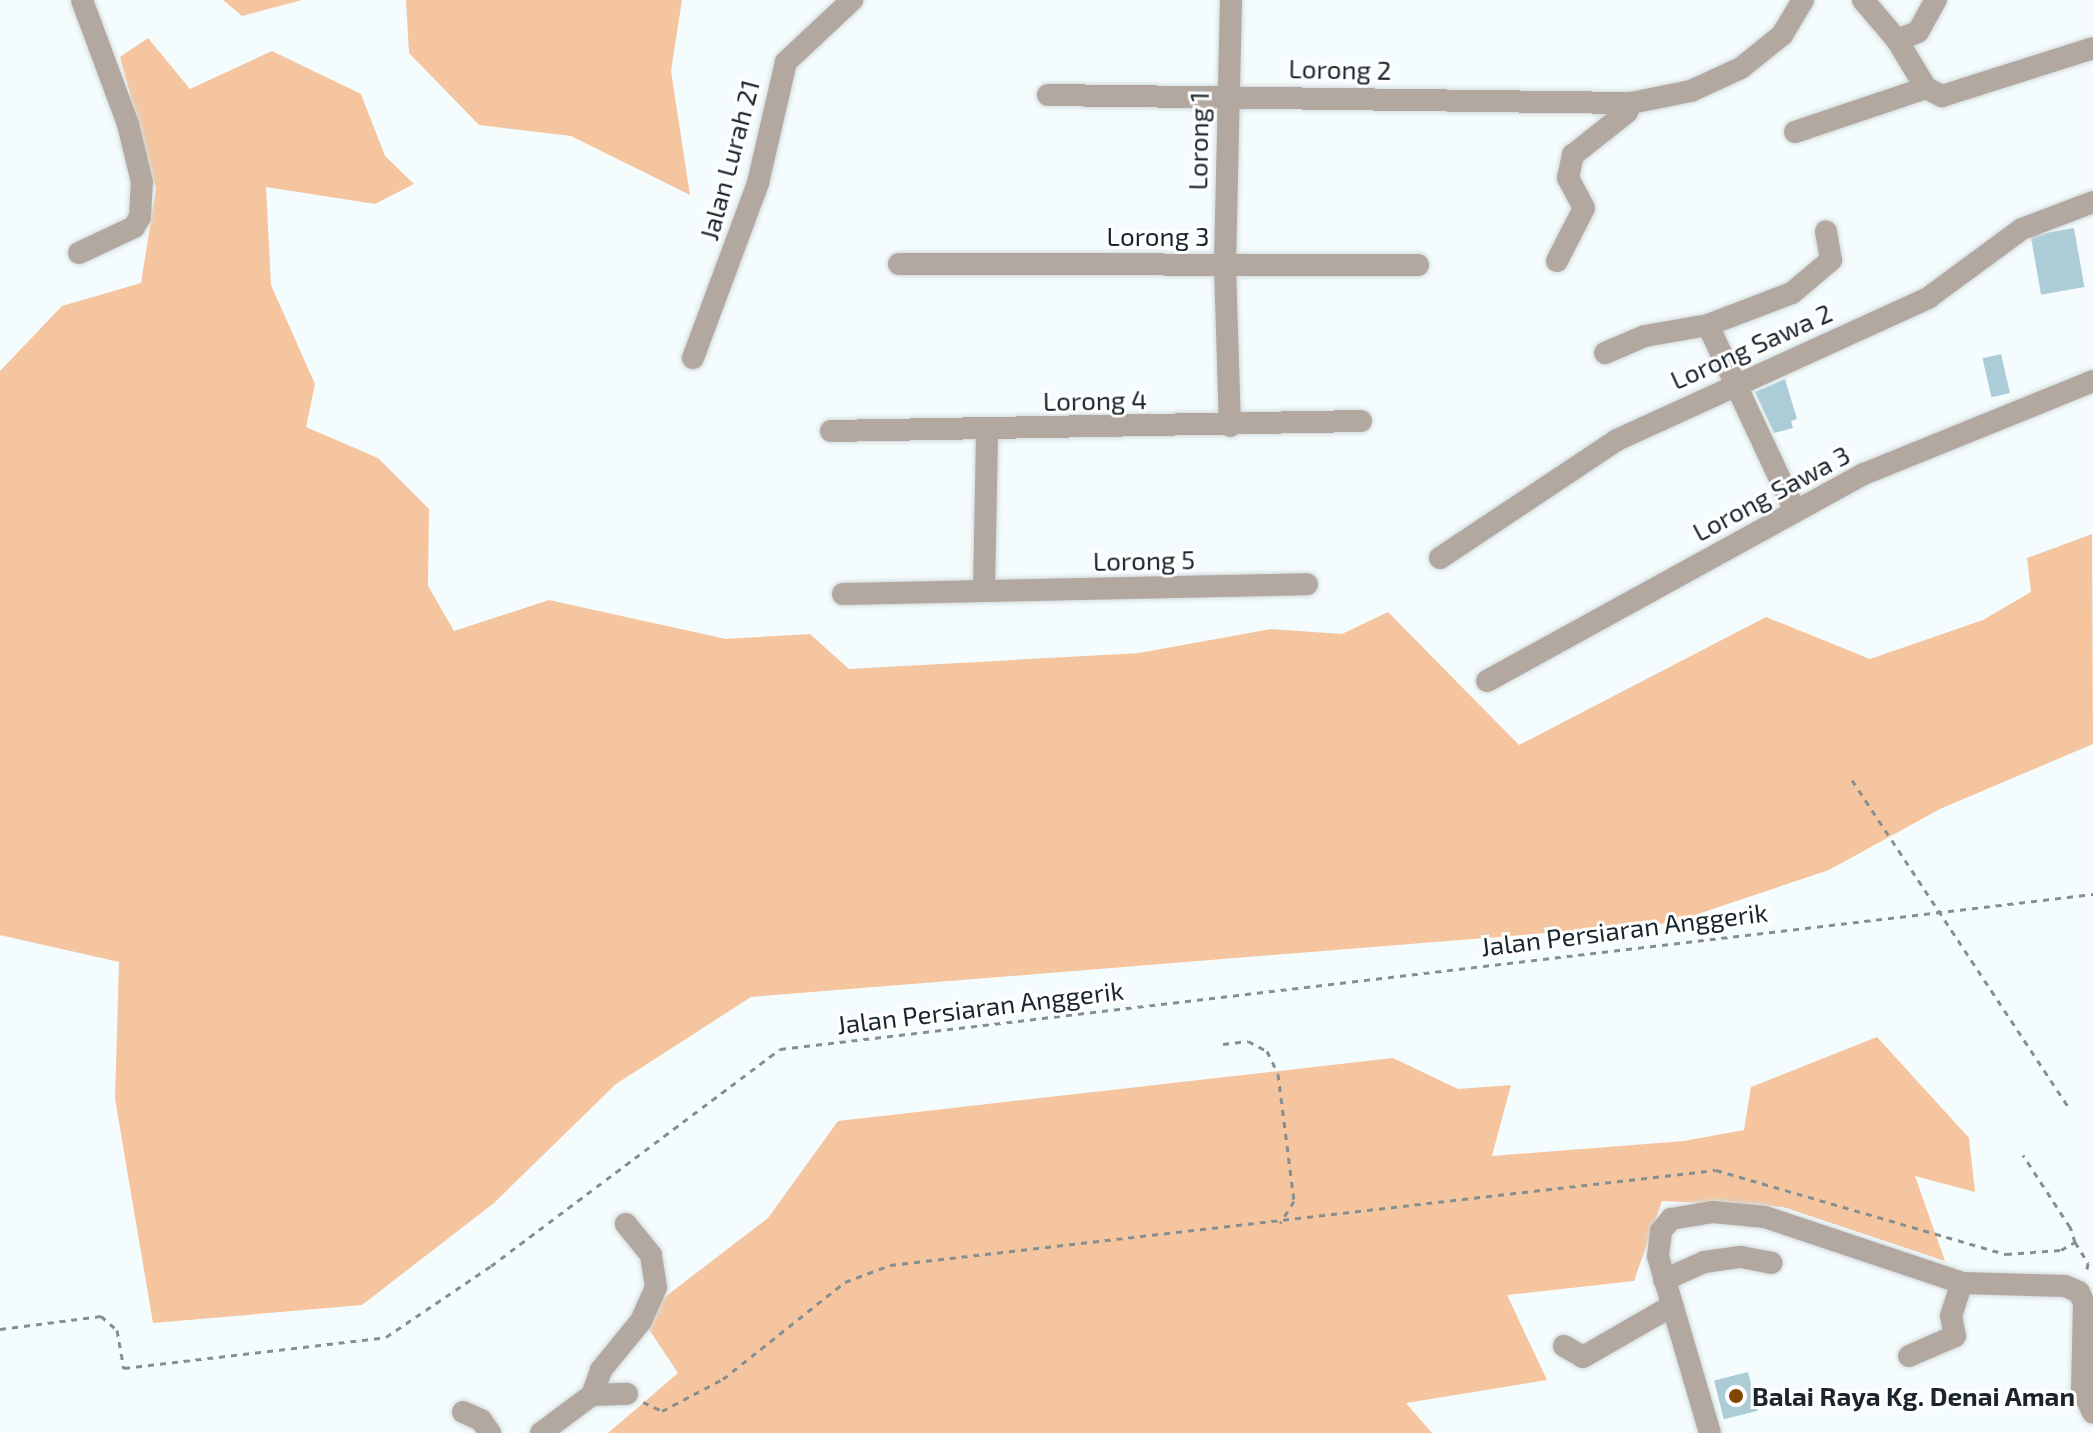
<!DOCTYPE html>
<html>
<head>
<meta charset="utf-8">
<style>
	body { margin:0 }
	#map { position:relative; width:2093px; height:1433px; overflow:hidden; background:#f5fcfe; font-family:"Exo 2",sans-serif }
	div>[style] { position:absolute }
	.green>* { inset:0; background:#f5c59f }
	.building>* { inset:0; background:#accdd8; transform-origin:0 0 }
	.path>* { height:3px; margin-top:-1.5px; transform-origin:0; background:repeating-linear-gradient(90deg,#858f92 0 6px,transparent 0 12px) }
	.roads { filter:drop-shadow(0 0 2px #d2dadc) drop-shadow(0 0 2px #d2dadc) }
	.minor>* { height:22px; margin:-11px; padding:0 11px; transform-origin:11px; border-radius:11px; background:#b3a8a0 }
	.dots>* { width:22px; height:22px; translate:-50% -50%; box-sizing:border-box; border:4px solid #fff; border-radius:50% }
	span { translate:-50% -50%; white-space:nowrap; text-align:center; line-height:1.15; -webkit-text-stroke:6px #fff; paint-order:stroke }
	.street-label { font-size:26px; color:#1a262b }
	.poi-label { font-size:26px; color:#1a262b; font-weight:700 }
	.left { translate:0 -50%; text-align:left }
</style>
</head>
<body>
<div id="map">
	<div class="green">
		<div style="clip-path:polygon(223px 0,302px 0,242px 16px)"></div>
		<div style="clip-path:polygon(406px 0,682px 0,671px 71px,690px 195px,571px 136px,479px 125px,409px 53px)"></div>
		<div style="clip-path:polygon(148px 38px,190px 89px,272px 51px,361px 94px,385px 156px,414px 184px,375px 204px,266px 187px,271px 285px,315px 384px,306px 427px,378px 458px,429px 509px,428px 586px,454px 631px,549px 600px,726px 639px,810px 634px,849px 669px,1139px 653px,1271px 629px,1342px 634px,1388px 612px,1519px 745px,1766px 617px,1870px 659px,1983px 620px,2031px 592px,2027px 558px,2092px 534px,2093px 744px,1940px 809px,1829px 870px,1671px 923px,751px 997px,616px 1084px,494px 1203px,362px 1305px,153px 1323px,115px 1099px,119px 962px,0 935px,0 371px,62px 306px,141px 283px,156px 189px,120px 57px)"></div>
		<div style="clip-path:polygon(1877px 1037px,1969px 1138px,1975px 1192px,1915px 1176px,1945px 1261px,1783px 1207px,1662px 1201px,1634px 1281px,1507px 1295px,1547px 1380px,1406px 1403px,1432px 1433px,608px 1433px,678px 1373px,640px 1316px,768px 1218px,838px 1121px,1393px 1058px,1458px 1089px,1511px 1085px,1492px 1156px,1684px 1141px,1744px 1130px,1751px 1087px)"></div>
	</div>
	<div class="building">
		<div style="left:2074px;top:228px;width:60px;height:44px;rotate:80deg"></div>
		<div style="left:2001px;top:354px;width:40px;height:19px;rotate:77deg"></div>
		<div style="clip-path:polygon(1785px 379px,1797px 419px,1791px 421px,1793px 428px,1774px 433px,1755px 392px)"></div>
		<div style="left:1748px;top:1372px;width:40px;height:35px;rotate:76deg"></div>
	</div>
	<div class="path">
		<div style="left:1852px;top:780px;width:393px;rotate:56.5deg"></div>
		<div style="left:1223px;top:1044px;width:25px;rotate:-7deg"></div>
		<div style="left:1248px;top:1041px;width:21px;rotate:28deg"></div>
		<div style="left:1267px;top:1051px;width:25px;rotate:64deg"></div>
		<div style="left:1278px;top:1074px;width:128px;rotate:82.8deg"></div>
		<div style="left:1294px;top:1201px;width:26px;rotate:122deg"></div>
		<div style="left:2075px;top:1242px;width:25px;rotate:58deg"></div>
		<div style="left:2088px;top:1263px;width:11px;rotate:100deg"></div>
		<div style="left:0;top:1329px;width:102px;rotate:-7.3deg"></div>
		<div style="left:101px;top:1316px;width:21px;rotate:41deg"></div>
		<div style="left:117px;top:1330px;width:39px;rotate:80deg"></div>
		<div style="left:124px;top:1368px;width:264px;rotate:-6.7deg"></div>
		<div style="left:386px;top:1337px;width:127px;rotate:-34.1deg"></div>
		<div style="left:491px;top:1266px;width:361px;rotate:-36.9deg"></div>
		<div style="left:780px;top:1049px;width:1322px;rotate:-6.73deg"></div>
		<div style="left:643px;top:1402px;width:21px;rotate:25deg"></div>
		<div style="left:662px;top:1411px;width:69px;rotate:-27.7deg"></div>
		<div style="left:723px;top:1379px;width:156px;rotate:-38.5deg"></div>
		<div style="left:845px;top:1282px;width:48px;rotate:-20.7deg"></div>
		<div style="left:890px;top:1265px;width:831px;rotate:-6.56deg"></div>
		<div style="left:1716px;top:1170px;width:302px;rotate:16.2deg"></div>
		<div style="left:2006px;top:1254px;width:55px;rotate:-4.2deg"></div>
		<div style="left:2061px;top:1250px;width:16px;rotate:-30deg"></div>
		<div style="left:2075px;top:1242px;width:16px;rotate:-108deg"></div>
		<div style="left:2070px;top:1227px;width:86px;rotate:-123.1deg"></div>
	</div>
	<div class="roads">
		<div class="minor">
			<div style="left:1863px;top:0;width:52px;rotate:49.6deg"></div>
			<div style="left:1897px;top:40px;width:56px;rotate:58.9deg"></div>
			<div style="left:1897px;top:40px;width:22px;rotate:-21deg"></div>
			<div style="left:1918px;top:32px;width:37px;rotate:-61deg"></div>
			<div style="left:1926px;top:88px;width:18px;rotate:27deg"></div>
			<div style="left:1942px;top:96px;width:158px;rotate:-17.6deg"></div>
			<div style="left:1048px;top:95px;width:583px;rotate:0.79deg"></div>
			<div style="left:1795px;top:132px;width:138px;rotate:-18.6deg"></div>
			<div style="left:79px;top:253px;width:61px;rotate:-25.3deg"></div>
			<div style="left:134px;top:227px;width:12px;rotate:-59deg"></div>
			<div style="left:140px;top:217px;width:35px;rotate:-87deg"></div>
			<div style="left:142px;top:182px;width:60px;rotate:-103.6deg"></div>
			<div style="left:128px;top:124px;width:132px;rotate:-110.4deg"></div>
			<div style="left:1557px;top:261px;width:59px;rotate:-63deg"></div>
			<div style="left:1584px;top:208px;width:34px;rotate:-118deg"></div>
			<div style="left:1568px;top:178px;width:24px;rotate:-78deg"></div>
			<div style="left:1573px;top:155px;width:69px;rotate:-38.5deg"></div>
			<div style="left:1627px;top:112px;width:10px;rotate:-66deg"></div>
			<div style="left:1631px;top:103px;width:61px;rotate:-11.3deg"></div>
			<div style="left:1691px;top:91px;width:55px;rotate:-24.7deg"></div>
			<div style="left:1741px;top:68px;width:53px;rotate:-38.8deg"></div>
			<div style="left:1782px;top:35px;width:41px;rotate:-59deg"></div>
			<div style="left:899px;top:264px;width:519px;rotate:0.11deg"></div>
			<div style="left:1605px;top:353px;width:43px;rotate:-23deg"></div>
			<div style="left:1645px;top:336px;width:64px;rotate:-9.9deg"></div>
			<div style="left:693px;top:358px;width:187px;rotate:-69.6deg"></div>
			<div style="left:758px;top:183px;width:124px;rotate:-77deg"></div>
			<div style="left:786px;top:62px;width:91px;rotate:-43.2deg"></div>
			<div style="left:1230px;top:426px;width:162px;rotate:-91.8deg"></div>
			<div style="left:1225px;top:264px;width:264px;rotate:-88.7deg"></div>
			<div style="left:831px;top:431px;width:530px;rotate:-1.08deg"></div>
			<div style="left:1795px;top:511px;width:205px;rotate:-115.1deg"></div>
			<div style="left:1708px;top:325px;width:90px;rotate:-20.9deg"></div>
			<div style="left:1792px;top:293px;width:51px;rotate:-40.2deg"></div>
			<div style="left:1831px;top:260px;width:29px;rotate:-100deg"></div>
			<div style="left:1440px;top:558px;width:213px;rotate:-33.7deg"></div>
			<div style="left:1617px;top:440px;width:342px;rotate:-24.5deg"></div>
			<div style="left:1928px;top:298px;width:117px;rotate:-36.3deg"></div>
			<div style="left:2022px;top:229px;width:76px;rotate:-20.8deg"></div>
			<div style="left:984px;top:591px;width:162px;rotate:-88.9deg"></div>
			<div style="left:843px;top:594px;width:464px;rotate:-1.2deg"></div>
			<div style="left:1487px;top:681px;width:430px;rotate:-28.8deg"></div>
			<div style="left:1864px;top:474px;width:247px;rotate:-22.1deg"></div>
			<div style="left:1664px;top:1280px;width:44px;rotate:-24.2deg"></div>
			<div style="left:1704px;top:1262px;width:37px;rotate:-8deg"></div>
			<div style="left:1741px;top:1257px;width:31px;rotate:11deg"></div>
			<div style="left:1564px;top:1346px;width:22px;rotate:30deg"></div>
			<div style="left:1583px;top:1357px;width:100px;rotate:-29.9deg"></div>
			<div style="left:1909px;top:1356px;width:50px;rotate:-23.5deg"></div>
			<div style="left:1955px;top:1336px;width:20px;rotate:-101deg"></div>
			<div style="left:1951px;top:1316px;width:35px;rotate:-72deg"></div>
			<div style="left:592px;top:1395px;width:27px;rotate:-70deg"></div>
			<div style="left:601px;top:1370px;width:63px;rotate:-50.8deg"></div>
			<div style="left:641px;top:1321px;width:37px;rotate:-66deg"></div>
			<div style="left:656px;top:1287px;width:32px;rotate:-99deg"></div>
			<div style="left:651px;top:1255px;width:40px;rotate:-129deg"></div>
			<div style="left:463px;top:1412px;width:20px;rotate:24deg"></div>
			<div style="left:481px;top:1420px;width:16px;rotate:55deg"></div>
			<div style="left:541px;top:1433px;width:64px;rotate:-36.7deg"></div>
			<div style="left:592px;top:1395px;width:35px;rotate:-2deg"></div>
			<div style="left:1710px;top:1433px;width:184px;rotate:-106.4deg"></div>
			<div style="left:1658px;top:1256px;width:25px;rotate:-83deg"></div>
			<div style="left:1661px;top:1231px;width:16px;rotate:-50deg"></div>
			<div style="left:1671px;top:1219px;width:43px;rotate:-9.5deg"></div>
			<div style="left:1713px;top:1212px;width:52px;rotate:5.5deg"></div>
			<div style="left:1765px;top:1217px;width:208px;rotate:18.5deg"></div>
			<div style="left:1962px;top:1283px;width:103px;rotate:1.7deg"></div>
			<div style="left:2065px;top:1286px;width:15px;rotate:23deg"></div>
			<div style="left:2079px;top:1292px;width:12px;rotate:66deg"></div>
			<div style="left:2084px;top:1303px;width:86px;rotate:91.3deg"></div>
			<div style="left:2082px;top:1389px;width:26px;rotate:65deg"></div>
		</div>
	</div>
	<div class="dots">
		<div style="left:1736px;top:1396px;background:#824600"></div>
	</div>
	<div class="street-label">
		<span style="left:1340px;top:69px;rotate:1deg">Lorong 2</span>
		<span style="left:1198px;top:141px;rotate:-89deg">Lorong 1</span>
		<span style="left:729px;top:160px;rotate:-75deg">Jalan Lurah 21</span>
		<span style="left:1158px;top:236px">Lorong 3</span>
		<span style="left:1751px;top:346px;rotate:-24deg">Lorong Sawa 2</span>
		<span style="left:1095px;top:400px;rotate:-1deg">Lorong 4</span>
		<span style="left:1771px;top:493px;rotate:-28deg">Lorong Sawa 3</span>
		<span style="left:1144px;top:560px;rotate:-1deg">Lorong 5</span>
		<span style="left:1624px;top:929px;rotate:-7deg">Jalan Persiaran Anggerik</span>
		<span style="left:980px;top:1007px;rotate:-7deg">Jalan Persiaran Anggerik</span>
	</div>
	<div class="poi-label">
		<span class="left" style="left:1752px;top:1396px">Balai Raya Kg. Denai Aman</span>
	</div>
</div>
</body>
</html>
